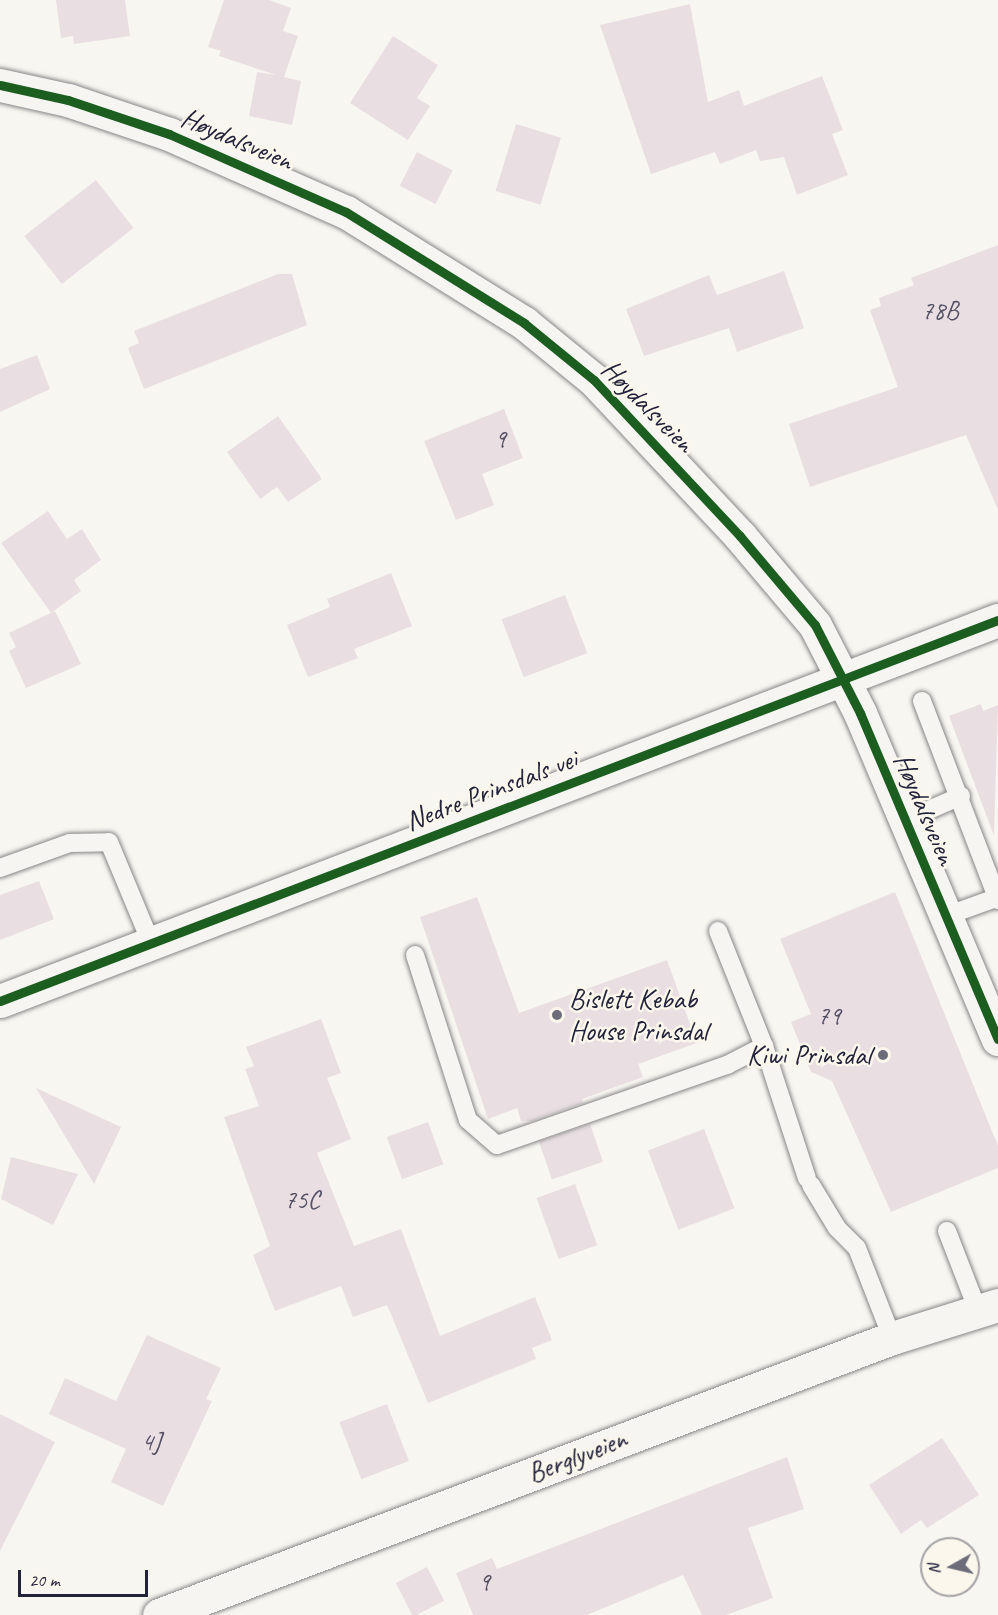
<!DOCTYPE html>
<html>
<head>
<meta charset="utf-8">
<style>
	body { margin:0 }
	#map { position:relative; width:998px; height:1615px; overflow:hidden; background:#f8f6f0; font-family:Caveat,sans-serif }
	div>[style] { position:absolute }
	.building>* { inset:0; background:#e9dfe3; transform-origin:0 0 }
	.roads { filter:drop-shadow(0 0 2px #878688) drop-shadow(0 0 2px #878688) }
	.lane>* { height:18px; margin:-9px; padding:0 9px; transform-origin:9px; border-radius:9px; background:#f6f5f1 }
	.street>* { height:33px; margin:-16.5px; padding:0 16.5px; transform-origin:16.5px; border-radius:16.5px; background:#f6f5f1 }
	.secondary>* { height:33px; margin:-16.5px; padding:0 16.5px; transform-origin:16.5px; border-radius:16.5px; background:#f6f5f1 }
	.cycleway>* { height:9px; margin:-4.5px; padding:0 4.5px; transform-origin:4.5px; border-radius:4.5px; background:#1b5e20 }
	.dots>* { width:16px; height:16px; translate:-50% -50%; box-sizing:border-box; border:3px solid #fbf7ec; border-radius:50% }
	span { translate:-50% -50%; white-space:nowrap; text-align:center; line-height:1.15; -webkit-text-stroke:5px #fbf7ec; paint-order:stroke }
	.number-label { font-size:26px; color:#545165 }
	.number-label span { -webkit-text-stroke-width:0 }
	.street-label { font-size:28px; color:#22223b }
	.poi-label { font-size:28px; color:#22223b }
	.left { translate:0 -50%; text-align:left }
	.right { translate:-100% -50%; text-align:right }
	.north { position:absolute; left:920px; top:1537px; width:60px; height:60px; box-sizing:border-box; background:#fbf7ec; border:2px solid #a4a2a5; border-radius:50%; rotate:262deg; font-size:16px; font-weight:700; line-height:24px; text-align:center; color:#22223b }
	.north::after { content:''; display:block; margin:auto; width:21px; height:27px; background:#6d6c7a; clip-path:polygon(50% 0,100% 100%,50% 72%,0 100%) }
	.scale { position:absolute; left:18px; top:1570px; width:130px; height:27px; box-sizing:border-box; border:3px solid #22223b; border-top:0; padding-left:8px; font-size:18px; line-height:21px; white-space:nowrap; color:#22223b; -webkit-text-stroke:4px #fbf7ec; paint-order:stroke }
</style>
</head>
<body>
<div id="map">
	<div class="building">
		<div style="clip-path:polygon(56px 0,125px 0,130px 36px,74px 44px,73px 36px,61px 38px)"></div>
		<div style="clip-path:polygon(224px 0,269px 0,291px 8px,283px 31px,298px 36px,284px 77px,301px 81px,292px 125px,249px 116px,257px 72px,276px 75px,219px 56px,221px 51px,208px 47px)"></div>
		<div style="clip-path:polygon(690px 4px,708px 102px,739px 90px,744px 106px,822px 76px,843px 130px,832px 134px,848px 175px,797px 195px,784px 157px,760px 161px,756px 150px,720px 164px,715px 152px,651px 174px,600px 25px)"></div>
		<div style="clip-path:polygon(393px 36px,438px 65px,417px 98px,430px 106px,408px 140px,350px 103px)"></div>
		<div style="left:516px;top:124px;width:47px;height:70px;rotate:17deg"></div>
		<div style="left:417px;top:152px;width:40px;height:38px;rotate:27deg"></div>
		<div style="left:96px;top:180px;width:61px;height:91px;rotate:52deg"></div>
		<div style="clip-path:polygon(998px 245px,998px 510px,966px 435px,810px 487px,789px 424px,898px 387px,870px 310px,881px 306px,879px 298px,914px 285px,911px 278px)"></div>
		<div style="clip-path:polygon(784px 271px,804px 328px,737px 352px,729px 328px,644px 356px,626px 309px,709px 275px,717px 295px)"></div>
		<div style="clip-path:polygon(278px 274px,292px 274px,307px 325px,144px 389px,128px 348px,139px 343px,134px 331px)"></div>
		<div style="clip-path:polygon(37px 355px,50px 389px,0 412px,0 369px)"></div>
		<div style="clip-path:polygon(504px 409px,523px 458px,482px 474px,494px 505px,456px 520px,424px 441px)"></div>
		<div style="clip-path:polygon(278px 416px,322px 479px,288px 502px,277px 487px,260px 499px,227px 452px)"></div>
		<div style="clip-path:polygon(48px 511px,67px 539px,82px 529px,101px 560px,74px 580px,81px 591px,51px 613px,1px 543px)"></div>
		<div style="clip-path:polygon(391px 573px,412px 626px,354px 649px,358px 658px,308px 677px,287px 625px,330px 607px,327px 599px)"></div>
		<div style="left:565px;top:595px;width:62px;height:68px;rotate:69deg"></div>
		<div style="clip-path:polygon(55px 611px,81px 664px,26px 688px,9px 651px,16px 647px,9px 633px)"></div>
		<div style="clip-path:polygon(981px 704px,983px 711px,998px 705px,994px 836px,949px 716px)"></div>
		<div style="clip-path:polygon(39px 881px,54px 919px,0 940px,0 895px)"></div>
		<div style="clip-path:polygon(895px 892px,998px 1146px,998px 1168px,891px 1212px,832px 1081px,811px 1072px,791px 1022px,811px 1014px,780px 939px)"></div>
		<div style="clip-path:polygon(477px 897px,519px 1013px,667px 960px,697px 1043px,638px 1064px,643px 1077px,582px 1099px,583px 1103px,532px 1121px,521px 1121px,517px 1108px,488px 1119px,420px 917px)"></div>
		<div style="clip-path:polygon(321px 1019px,341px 1073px,327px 1078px,351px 1139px,317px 1153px,354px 1246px,401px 1229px,440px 1336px,535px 1297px,552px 1340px,532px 1348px,536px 1359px,428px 1403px,387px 1305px,353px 1317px,341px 1286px,275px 1311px,253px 1255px,270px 1246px,224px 1117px,259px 1106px,245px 1069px,254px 1066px,246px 1047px)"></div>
		<div style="clip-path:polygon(36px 1088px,121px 1127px,94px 1184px)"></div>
		<div style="left:428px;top:1122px;width:45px;height:44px;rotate:70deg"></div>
		<div style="left:590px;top:1124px;width:40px;height:54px;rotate:71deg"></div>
		<div style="left:704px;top:1129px;width:85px;height:60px;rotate:69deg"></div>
		<div style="clip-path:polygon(11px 1157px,78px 1174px,53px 1225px,1px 1199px)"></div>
		<div style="left:575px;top:1184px;width:65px;height:41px;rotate:70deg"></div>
		<div style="clip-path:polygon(147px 1335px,221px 1368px,206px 1399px,212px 1401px,163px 1506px,111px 1482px,126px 1449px,49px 1414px,65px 1378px,116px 1401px)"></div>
		<div style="left:387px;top:1404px;width:61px;height:51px;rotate:69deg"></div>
		<div style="clip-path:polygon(0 1414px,55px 1442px,0 1551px)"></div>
		<div style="clip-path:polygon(942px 1438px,979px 1495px,927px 1528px,921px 1520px,901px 1534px,869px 1485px)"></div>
		<div style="clip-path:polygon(787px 1457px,804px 1509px,748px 1528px,773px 1598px,726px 1615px,702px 1615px,683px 1575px,587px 1615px,473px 1615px,456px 1573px,492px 1558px,497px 1569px)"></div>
		<div style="left:427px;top:1567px;width:38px;height:35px;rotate:63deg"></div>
	</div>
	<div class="roads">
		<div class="lane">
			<div style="left:922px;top:701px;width:213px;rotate:69.1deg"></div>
			<div style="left:906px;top:820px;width:60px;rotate:-23.6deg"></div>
			<div style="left:0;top:868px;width:74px;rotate:-19.7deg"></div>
			<div style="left:70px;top:843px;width:39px;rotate:-1deg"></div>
			<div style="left:109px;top:842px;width:109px;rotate:67.4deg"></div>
			<div style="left:946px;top:916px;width:53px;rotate:-19.8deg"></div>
			<div style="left:718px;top:931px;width:124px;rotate:68.2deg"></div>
			<div style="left:764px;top:1046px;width:139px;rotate:72deg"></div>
			<div style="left:415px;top:955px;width:173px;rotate:72.2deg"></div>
			<div style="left:468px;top:1120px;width:38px;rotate:41deg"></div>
			<div style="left:497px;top:1145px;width:244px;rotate:-19.2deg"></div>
			<div style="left:727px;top:1065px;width:42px;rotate:-27.2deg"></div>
			<div style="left:811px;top:1185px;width:50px;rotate:58.8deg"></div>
			<div style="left:837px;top:1228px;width:28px;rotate:45deg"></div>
			<div style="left:857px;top:1248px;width:97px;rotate:68.7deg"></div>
			<div style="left:947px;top:1231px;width:86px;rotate:68.8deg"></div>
		</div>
		<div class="street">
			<div style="left:0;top:85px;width:70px;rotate:12.4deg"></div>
			<div style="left:68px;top:100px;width:107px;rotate:18.6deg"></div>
			<div style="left:169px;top:134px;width:193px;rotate:23.8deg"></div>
			<div style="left:346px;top:212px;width:210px;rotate:31.9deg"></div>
			<div style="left:524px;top:323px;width:90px;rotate:39.2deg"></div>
			<div style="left:594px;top:380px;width:214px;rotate:46.9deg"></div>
			<div style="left:740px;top:536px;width:116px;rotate:49.9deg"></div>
			<div style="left:815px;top:625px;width:99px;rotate:62.9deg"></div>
			<div style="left:860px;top:713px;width:354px;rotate:67.1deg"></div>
			<div style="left:159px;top:1615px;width:784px;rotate:-20.7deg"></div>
			<div style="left:892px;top:1338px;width:111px;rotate:-17.3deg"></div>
		</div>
		<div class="secondary">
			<div style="left:0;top:1001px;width:1068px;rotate:-20.9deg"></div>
		</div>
	</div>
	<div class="cycleway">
		<div style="left:0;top:85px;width:70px;rotate:12.4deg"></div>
		<div style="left:68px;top:100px;width:107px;rotate:18.6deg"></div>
		<div style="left:169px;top:134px;width:193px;rotate:23.8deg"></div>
		<div style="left:346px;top:212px;width:210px;rotate:31.9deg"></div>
		<div style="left:524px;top:323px;width:90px;rotate:39.2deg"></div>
		<div style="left:594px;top:380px;width:214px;rotate:46.9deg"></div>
		<div style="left:740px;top:536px;width:116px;rotate:49.9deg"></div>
		<div style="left:815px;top:625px;width:99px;rotate:62.9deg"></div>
		<div style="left:860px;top:713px;width:354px;rotate:67.1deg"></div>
		<div style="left:0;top:1001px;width:1068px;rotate:-20.9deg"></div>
	</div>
	<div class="dots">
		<div style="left:557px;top:1015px;background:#6d6c7a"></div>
		<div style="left:883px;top:1055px;background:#6d6c7a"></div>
	</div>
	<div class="number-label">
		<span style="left:940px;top:311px">78B</span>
		<span style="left:500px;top:439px">9</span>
		<span style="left:829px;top:1016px">79</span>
		<span style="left:302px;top:1200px">75C</span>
		<span style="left:151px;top:1442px">4J</span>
		<span style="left:484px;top:1582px">9</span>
	</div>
	<div class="street-label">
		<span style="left:237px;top:139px;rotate:23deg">Høydalsveien</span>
		<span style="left:648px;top:406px;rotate:45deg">Høydalsveien</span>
		<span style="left:491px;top:790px;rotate:-21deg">Nedre Prinsdals vei</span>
		<span style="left:925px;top:809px;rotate:67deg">Høydalsveien</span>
		<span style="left:577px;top:1456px;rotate:-21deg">Berglyveien</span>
	</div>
	<div class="poi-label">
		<span class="left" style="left:569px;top:1015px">Bislett Kebab<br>House Prinsdal</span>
		<span class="right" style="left:871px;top:1055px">Kiwi Prinsdal</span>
	</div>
	<div class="north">N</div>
	<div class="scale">20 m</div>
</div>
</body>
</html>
